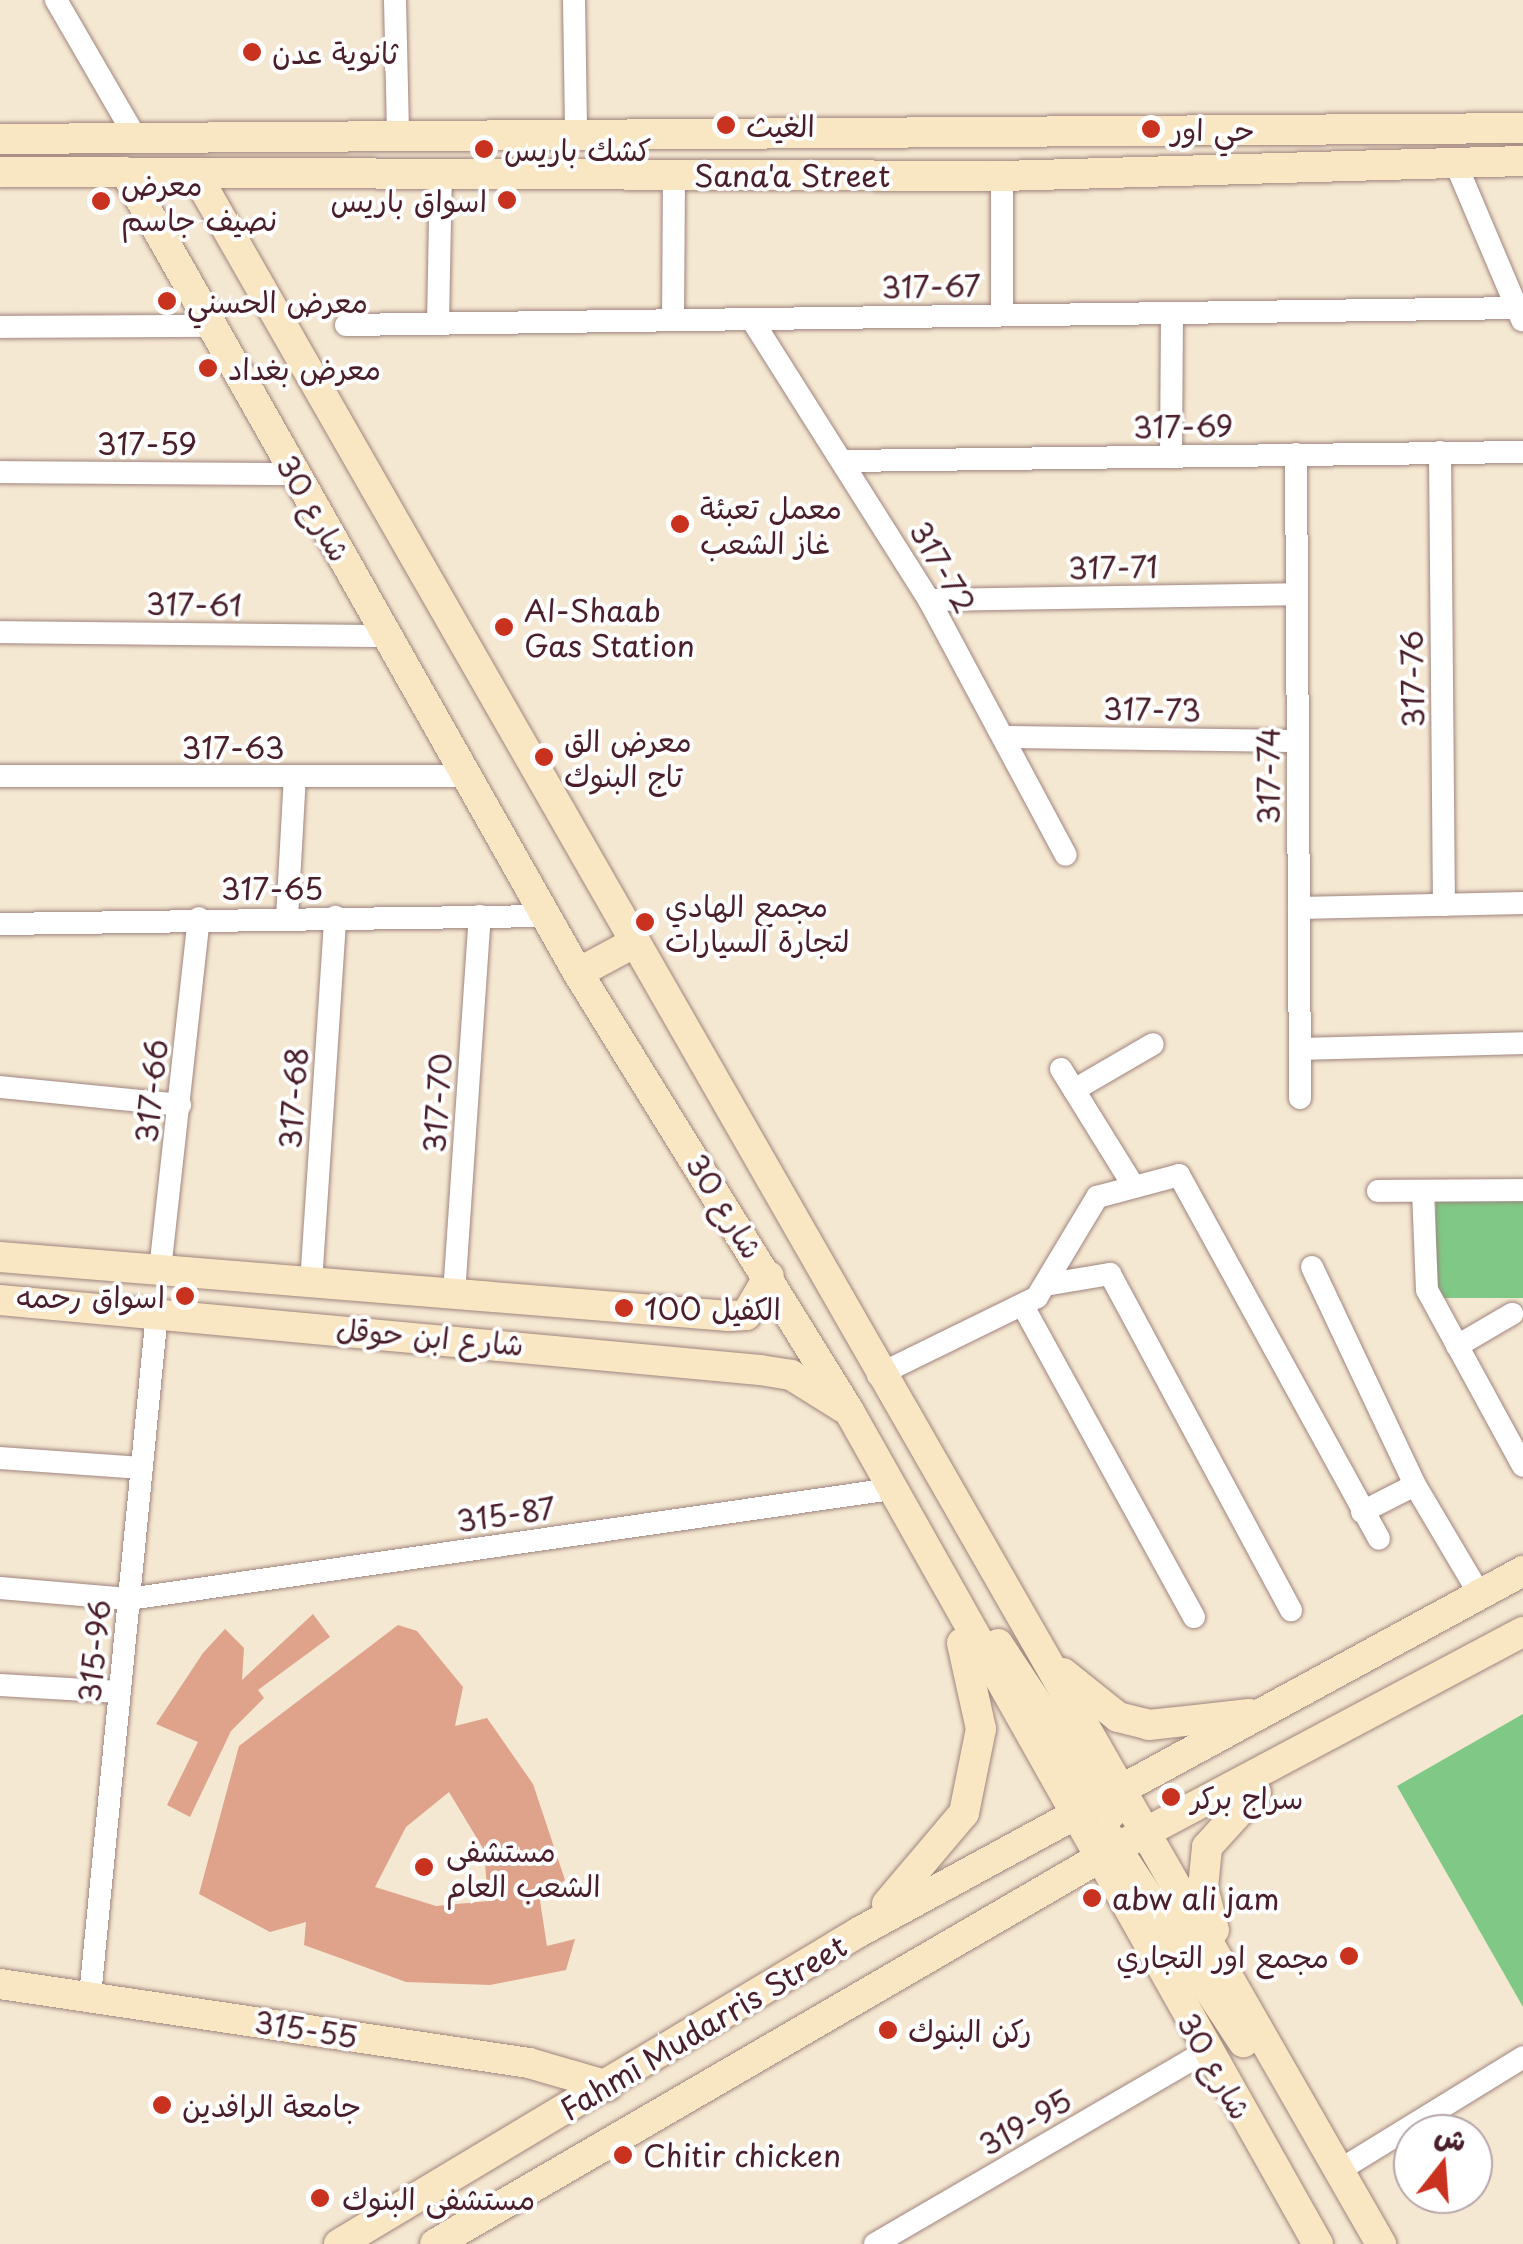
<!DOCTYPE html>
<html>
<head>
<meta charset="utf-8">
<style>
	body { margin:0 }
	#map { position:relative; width:1523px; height:2244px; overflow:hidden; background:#f5e8d2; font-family:"Playpen Sans","Playpen Sans Arabic",sans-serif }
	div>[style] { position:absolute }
	.green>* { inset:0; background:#7fc885; transform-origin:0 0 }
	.building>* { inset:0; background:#dea38a }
	.roads { filter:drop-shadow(0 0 2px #a0847e) drop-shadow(0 0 2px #a0847e) }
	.street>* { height:22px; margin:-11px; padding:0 11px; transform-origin:11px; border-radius:11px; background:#fff }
	.secondary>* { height:30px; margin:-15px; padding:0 15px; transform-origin:15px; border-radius:15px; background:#f9e7c3 }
	.dots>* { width:28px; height:28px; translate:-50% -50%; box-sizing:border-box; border:5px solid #fff; border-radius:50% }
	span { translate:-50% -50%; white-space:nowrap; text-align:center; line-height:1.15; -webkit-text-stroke:8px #fff; paint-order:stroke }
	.poi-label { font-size:30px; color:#4a1f2b }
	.left { translate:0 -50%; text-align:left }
	.right { translate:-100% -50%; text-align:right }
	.street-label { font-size:30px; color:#4a1f2b }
	.north { position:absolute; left:1393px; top:2114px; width:100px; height:100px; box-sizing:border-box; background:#fff; border:2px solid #b7a5aa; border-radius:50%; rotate:17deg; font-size:28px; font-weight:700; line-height:40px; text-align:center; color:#4a1f2b }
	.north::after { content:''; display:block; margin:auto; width:35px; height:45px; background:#c8321e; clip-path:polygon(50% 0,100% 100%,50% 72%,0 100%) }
</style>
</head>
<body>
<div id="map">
	<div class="green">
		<div style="left:1523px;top:1201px;width:97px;height:87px;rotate:90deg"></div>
		<div style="clip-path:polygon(1523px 1714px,1523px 2007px,1397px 1786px)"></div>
	</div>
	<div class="building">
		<div style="clip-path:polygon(313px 1614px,330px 1637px,258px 1690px,264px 1698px,231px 1731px,190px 1817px,167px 1805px,198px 1742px,156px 1724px,203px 1653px,225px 1629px,244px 1648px,242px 1680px)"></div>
		<div style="clip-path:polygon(evenodd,398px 1625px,417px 1631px,463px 1687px,455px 1726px,487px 1718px,533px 1784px,565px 1880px,540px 1901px,547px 1946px,575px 1939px,566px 1970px,490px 1985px,406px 1982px,304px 1945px,306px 1922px,270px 1932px,199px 1894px,239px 1746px,398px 1625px,449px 1792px,484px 1850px,488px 1901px,436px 1906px,375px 1887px,406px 1827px,449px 1792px)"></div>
	</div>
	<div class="roads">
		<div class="street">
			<div style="left:56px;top:0;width:160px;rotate:59.9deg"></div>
			<div style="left:395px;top:0;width:136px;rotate:88.7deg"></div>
			<div style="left:574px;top:0;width:131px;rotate:89.1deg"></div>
			<div style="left:1455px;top:162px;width:172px;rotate:67deg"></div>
			<div style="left:1002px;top:176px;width:139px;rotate:90deg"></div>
			<div style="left:673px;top:320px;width:145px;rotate:-89.6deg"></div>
			<div style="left:752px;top:320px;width:331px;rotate:57.7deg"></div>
			<div style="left:929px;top:600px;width:289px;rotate:61.8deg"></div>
			<div style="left:438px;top:324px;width:150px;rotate:-88.9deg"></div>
			<div style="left:346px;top:325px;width:1171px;rotate:-0.83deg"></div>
			<div style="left:0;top:327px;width:210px;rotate:-0.3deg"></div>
			<div style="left:1440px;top:452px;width:453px;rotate:89.5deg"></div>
			<div style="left:1296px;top:454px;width:644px;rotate:89.64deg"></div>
			<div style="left:1171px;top:456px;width:143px;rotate:-89.6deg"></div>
			<div style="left:844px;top:461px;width:679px;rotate:-0.76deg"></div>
			<div style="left:0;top:472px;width:295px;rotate:0.4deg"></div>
			<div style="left:929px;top:600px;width:368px;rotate:-0.9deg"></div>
			<div style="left:0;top:632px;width:387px;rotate:0.6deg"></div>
			<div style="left:1005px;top:737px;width:293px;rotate:0.8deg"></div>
			<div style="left:0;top:776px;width:466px"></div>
			<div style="left:1299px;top:908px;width:224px;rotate:-1.3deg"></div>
			<div style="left:287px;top:918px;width:142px;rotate:-86.8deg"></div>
			<div style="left:0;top:924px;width:545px;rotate:-0.84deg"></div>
			<div style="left:1300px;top:1049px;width:223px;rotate:-1.5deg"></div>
			<div style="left:1061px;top:1069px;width:137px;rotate:58.2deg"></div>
			<div style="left:0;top:1087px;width:181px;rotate:5.7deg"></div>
			<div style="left:1074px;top:1090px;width:91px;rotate:-30.2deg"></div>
			<div style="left:1378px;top:1191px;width:145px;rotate:-0.4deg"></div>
			<div style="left:1423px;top:1191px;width:99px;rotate:87.7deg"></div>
			<div style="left:1427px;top:1290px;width:200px;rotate:61.4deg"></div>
			<div style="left:1312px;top:1267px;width:241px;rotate:64.7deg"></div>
			<div style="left:1415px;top:1485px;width:128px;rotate:59.4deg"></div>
			<div style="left:160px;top:1270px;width:354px;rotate:-83.7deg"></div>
			<div style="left:311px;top:1283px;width:367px;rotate:-86.2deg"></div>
			<div style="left:1050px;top:1284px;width:61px;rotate:-9.5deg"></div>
			<div style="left:1110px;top:1274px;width:382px;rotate:61.7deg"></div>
			<div style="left:454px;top:1294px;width:379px;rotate:-86.1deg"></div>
			<div style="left:1023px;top:1306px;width:355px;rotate:61.2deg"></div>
			<div style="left:1457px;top:1346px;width:64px;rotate:-30.2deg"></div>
			<div style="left:878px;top:1375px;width:177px;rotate:-26.1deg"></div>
			<div style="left:1037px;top:1297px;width:117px;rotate:-59deg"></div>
			<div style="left:1097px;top:1197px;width:85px;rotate:-15deg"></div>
			<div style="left:1179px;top:1175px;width:415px;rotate:61.2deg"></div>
			<div style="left:0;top:1458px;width:142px;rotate:4deg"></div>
			<div style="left:1362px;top:1512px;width:59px;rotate:-27deg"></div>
			<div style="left:0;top:1588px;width:129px;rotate:4.9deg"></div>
			<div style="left:129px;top:1599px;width:770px;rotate:-8.21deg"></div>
			<div style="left:0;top:1685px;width:120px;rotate:3.3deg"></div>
			<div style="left:90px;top:1996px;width:686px;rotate:-84.4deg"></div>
			<div style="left:1338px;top:2171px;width:217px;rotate:-31.6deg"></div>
			<div style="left:875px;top:2244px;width:382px;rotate:-30.2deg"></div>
		</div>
		<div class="secondary">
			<div style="left:0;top:139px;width:1523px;rotate:-0.41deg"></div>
			<div style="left:0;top:172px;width:1002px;rotate:0.23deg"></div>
			<div style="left:1002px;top:176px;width:521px;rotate:-1.65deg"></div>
			<div style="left:125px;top:172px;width:920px;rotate:60.51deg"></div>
			<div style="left:578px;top:973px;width:515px;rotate:58.25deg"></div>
			<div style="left:849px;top:1411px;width:956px;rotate:60.62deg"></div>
			<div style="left:195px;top:173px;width:2387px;rotate:60.2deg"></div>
			<div style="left:578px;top:973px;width:59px;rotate:-28.3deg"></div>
			<div style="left:0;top:1257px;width:731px;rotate:4.63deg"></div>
			<div style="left:729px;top:1316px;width:17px;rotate:-3deg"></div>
			<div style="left:746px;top:1315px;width:45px;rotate:-59.5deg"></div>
			<div style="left:0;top:1300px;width:763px;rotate:5.26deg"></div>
			<div style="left:760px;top:1370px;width:31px;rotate:9deg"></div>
			<div style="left:791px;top:1375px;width:62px;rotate:31.9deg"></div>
			<div style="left:998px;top:1644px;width:204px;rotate:56.6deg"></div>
			<div style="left:1063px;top:1673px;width:70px;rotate:38.7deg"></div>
			<div style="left:1118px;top:1717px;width:32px;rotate:14deg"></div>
			<div style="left:1149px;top:1725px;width:101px;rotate:-6.3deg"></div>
			<div style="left:1107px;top:1834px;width:249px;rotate:56.8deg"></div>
			<div style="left:887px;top:1904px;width:119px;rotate:-49.8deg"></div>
			<div style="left:964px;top:1813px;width:86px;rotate:-78.6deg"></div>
			<div style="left:981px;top:1729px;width:88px;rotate:-102.5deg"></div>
			<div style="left:1214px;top:1930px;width:43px;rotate:-104.7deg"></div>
			<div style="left:1203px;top:1888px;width:41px;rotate:-84.4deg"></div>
			<div style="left:1207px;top:1847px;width:73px;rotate:-47.8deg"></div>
			<div style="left:0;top:1984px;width:535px;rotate:8.49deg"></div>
			<div style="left:529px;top:2063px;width:82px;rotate:16.2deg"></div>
			<div style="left:339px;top:2244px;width:606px;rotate:-30.96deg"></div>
			<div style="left:859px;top:1932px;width:756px;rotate:-28.53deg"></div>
			<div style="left:435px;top:2244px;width:792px;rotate:-30.16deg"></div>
			<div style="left:1120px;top:1846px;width:456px;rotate:-28deg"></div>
		</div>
	</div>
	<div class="dots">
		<div style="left:252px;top:52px;background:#c8321e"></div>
		<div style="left:726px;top:125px;background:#c8321e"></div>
		<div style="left:1151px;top:129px;background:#c8321e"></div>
		<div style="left:484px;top:149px;background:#c8321e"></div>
		<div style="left:507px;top:200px;background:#c8321e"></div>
		<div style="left:101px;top:201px;background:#c8321e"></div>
		<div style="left:167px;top:301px;background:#c8321e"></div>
		<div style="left:208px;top:368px;background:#c8321e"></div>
		<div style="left:680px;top:524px;background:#c8321e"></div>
		<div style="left:504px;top:627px;background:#c8321e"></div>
		<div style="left:544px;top:757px;background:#c8321e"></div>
		<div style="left:645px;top:922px;background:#c8321e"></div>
		<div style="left:185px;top:1296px;background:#c8321e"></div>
		<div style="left:624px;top:1308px;background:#c8321e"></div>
		<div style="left:1171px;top:1797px;background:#c8321e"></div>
		<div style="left:424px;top:1867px;background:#c8321e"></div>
		<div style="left:1092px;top:1898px;background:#c8321e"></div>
		<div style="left:1349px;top:1956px;background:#c8321e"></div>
		<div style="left:888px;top:2030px;background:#c8321e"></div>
		<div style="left:162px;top:2105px;background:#c8321e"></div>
		<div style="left:623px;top:2155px;background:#c8321e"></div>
		<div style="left:320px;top:2198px;background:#c8321e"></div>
	</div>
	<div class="poi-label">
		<span class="left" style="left:272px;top:52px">ثانوية عدن</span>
		<span class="left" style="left:746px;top:125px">الغيث</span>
		<span class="left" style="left:1171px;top:129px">حي اور</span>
		<span class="left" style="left:504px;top:149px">كشك باريس</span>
		<span class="left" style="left:121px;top:201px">معرض<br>نصيف جاسم</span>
		<span class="right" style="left:487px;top:200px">اسواق باريس</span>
		<span class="left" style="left:187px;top:301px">معرض الحسني</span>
		<span class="left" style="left:228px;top:368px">معرض بغداد</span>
		<span class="left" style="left:700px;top:524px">معمل تعبئة<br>غاز الشعب</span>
		<span class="left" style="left:524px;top:627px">Al-Shaab<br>Gas Station</span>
		<span class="left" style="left:564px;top:757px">معرض الق<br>تاج البنوك</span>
		<span class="left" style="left:665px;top:922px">مجمع الهادي<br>لتجارة السيارات</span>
		<span class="right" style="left:165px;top:1296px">اسواق رحمه</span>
		<span class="left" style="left:644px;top:1308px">الكفيل 100</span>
		<span class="left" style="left:1191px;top:1797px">سراج بركر</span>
		<span class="left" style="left:446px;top:1867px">مستشفى<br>الشعب العام</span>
		<span class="left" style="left:1112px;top:1898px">abw ali jam</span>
		<span class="right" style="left:1329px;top:1956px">مجمع اور التجاري</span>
		<span class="left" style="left:908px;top:2030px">ركن البنوك</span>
		<span class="left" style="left:182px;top:2105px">جامعة الرافدين</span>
		<span class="left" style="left:643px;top:2155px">Chitir chicken</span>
		<span class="left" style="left:342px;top:2198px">مستشفى البنوك</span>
	</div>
	<div class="street-label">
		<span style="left:792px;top:175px">Sana'a Street</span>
		<span style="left:931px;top:286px;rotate:-1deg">317-67</span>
		<span style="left:1183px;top:426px;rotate:-1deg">317-69</span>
		<span style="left:147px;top:443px">317-59</span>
		<span style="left:314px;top:508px;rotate:60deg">شارع 30</span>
		<span style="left:943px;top:567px;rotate:60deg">317-72</span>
		<span style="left:1113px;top:567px;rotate:-1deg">317-71</span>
		<span style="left:194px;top:604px;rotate:1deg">317-61</span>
		<span style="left:1412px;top:679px;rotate:-91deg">317-76</span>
		<span style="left:1152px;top:709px;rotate:1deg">317-73</span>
		<span style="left:233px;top:747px">317-63</span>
		<span style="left:1268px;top:776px;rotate:-90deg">317-74</span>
		<span style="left:272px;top:888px">317-65</span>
		<span style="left:151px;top:1091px;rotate:-84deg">317-66</span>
		<span style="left:293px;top:1098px;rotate:-86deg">317-68</span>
		<span style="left:437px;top:1103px;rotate:-86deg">317-70</span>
		<span style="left:725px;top:1206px;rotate:58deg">شارع 30</span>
		<span style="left:430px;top:1336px;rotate:5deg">شارع ابن حوقل</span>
		<span style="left:506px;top:1514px;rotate:-8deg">315-87</span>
		<span style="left:94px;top:1651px;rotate:-84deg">315-96</span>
		<span style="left:703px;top:2027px;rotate:-31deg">Fahmī Mudarris Street</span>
		<span style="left:306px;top:2029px;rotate:9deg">315-55</span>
		<span style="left:1215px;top:2066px;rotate:60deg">شارع 30</span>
		<span style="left:1025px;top:2122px;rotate:-30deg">319-95</span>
	</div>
	<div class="north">ش</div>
</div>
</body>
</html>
